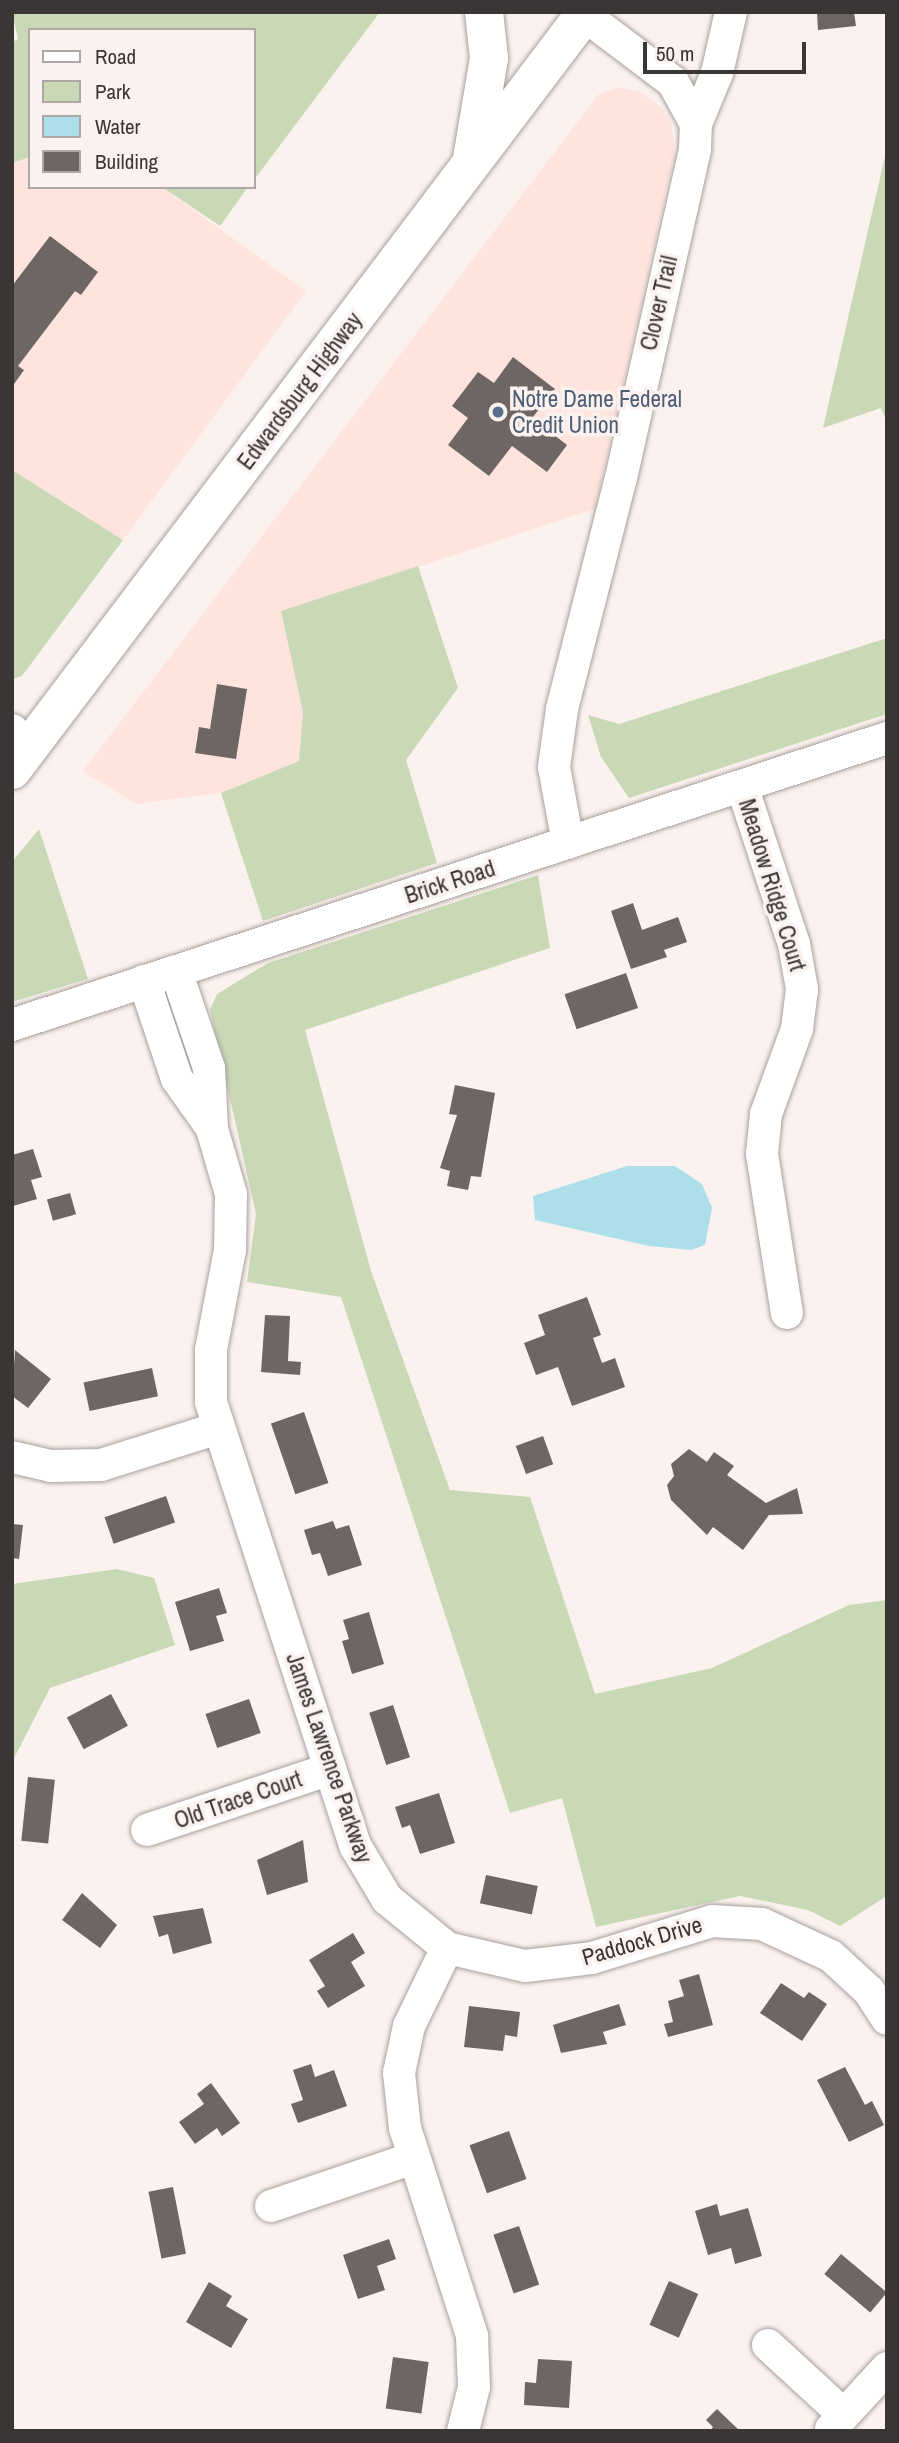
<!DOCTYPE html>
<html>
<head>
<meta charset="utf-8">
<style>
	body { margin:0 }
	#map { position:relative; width:899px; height:2443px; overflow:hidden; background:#fbf2ef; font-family:"Archivo Narrow",sans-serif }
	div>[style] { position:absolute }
	.commercial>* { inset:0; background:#fee4dc }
	.green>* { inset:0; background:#c9d9b6 }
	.water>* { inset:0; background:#acdfea }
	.building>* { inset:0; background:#6e6664; transform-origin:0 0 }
	.roads { filter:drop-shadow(0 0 2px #a8a09d) drop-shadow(0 0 2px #a8a09d) }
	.minor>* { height:32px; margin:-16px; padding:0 16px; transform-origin:16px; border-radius:16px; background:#fff }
	.major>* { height:38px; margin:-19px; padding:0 19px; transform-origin:19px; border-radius:19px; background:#fff }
	.dots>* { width:19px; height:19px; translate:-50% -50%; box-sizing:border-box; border:4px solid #fbf2ef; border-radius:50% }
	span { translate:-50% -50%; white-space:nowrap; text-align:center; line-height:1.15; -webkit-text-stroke:7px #fbf2ef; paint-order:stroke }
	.street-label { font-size:23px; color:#393635 }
	.service-label { font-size:23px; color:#4e5e75 }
	.left { translate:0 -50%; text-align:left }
	.frame { position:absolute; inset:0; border:14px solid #393635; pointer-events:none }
	.legend { position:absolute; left:28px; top:28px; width:228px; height:161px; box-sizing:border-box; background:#fbf2ef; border:2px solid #ada7a5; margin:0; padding:9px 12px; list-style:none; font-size:21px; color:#393635 }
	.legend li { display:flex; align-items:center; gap:14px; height:35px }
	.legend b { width:35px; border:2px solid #ada7a5 }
	.scale { position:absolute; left:643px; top:42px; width:163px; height:32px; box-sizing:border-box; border:4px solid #393635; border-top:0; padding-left:9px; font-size:21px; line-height:24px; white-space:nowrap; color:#393635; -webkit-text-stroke:5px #fbf2ef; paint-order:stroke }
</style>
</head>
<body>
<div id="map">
	<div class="commercial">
		<div style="clip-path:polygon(619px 87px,640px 92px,661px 107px,671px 122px,675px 152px,595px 509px,282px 611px,303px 712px,299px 761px,221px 793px,136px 804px,83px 771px,598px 95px)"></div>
		<div style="clip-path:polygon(30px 157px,30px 187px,162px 187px,306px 291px,123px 540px,12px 470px,12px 163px)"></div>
	</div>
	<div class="green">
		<div style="clip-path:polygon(12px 12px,380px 12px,254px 180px,254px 30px,30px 30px,30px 157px,12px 163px,12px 42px,18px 39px)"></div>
		<div style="clip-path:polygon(887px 147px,887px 422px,881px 408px,823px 428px)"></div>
		<div style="clip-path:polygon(162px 187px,248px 187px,220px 226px)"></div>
		<div style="clip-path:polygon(12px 470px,123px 540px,22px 676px,13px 679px)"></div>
		<div style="clip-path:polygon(418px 566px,458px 688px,406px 760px,437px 863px,263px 921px,221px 793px,299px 761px,303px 712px,281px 611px)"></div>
		<div style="clip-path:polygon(887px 638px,887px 714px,629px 798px,601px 757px,588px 715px,619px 724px)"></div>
		<div style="clip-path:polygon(39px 829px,88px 979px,12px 1002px,12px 862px)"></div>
		<div style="clip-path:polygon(538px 875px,550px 948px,305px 1030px,371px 1271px,450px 1490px,530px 1497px,595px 1694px,712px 1668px,849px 1605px,887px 1600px,887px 1896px,840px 1926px,808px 1910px,740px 1896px,596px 1927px,562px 1798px,510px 1813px,341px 1297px,247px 1282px,256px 1214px,210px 1010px,217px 994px,268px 963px)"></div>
		<div style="clip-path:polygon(117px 1569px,154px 1578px,175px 1645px,50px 1688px,12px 1762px,12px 1584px)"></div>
	</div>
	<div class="water">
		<div style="clip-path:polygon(627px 1166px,675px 1166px,702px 1184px,712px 1208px,705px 1245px,691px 1250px,649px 1246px,535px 1220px,533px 1196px)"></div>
	</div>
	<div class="building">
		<div style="clip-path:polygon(854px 12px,856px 26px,818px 30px,817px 13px)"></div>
		<div style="clip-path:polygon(50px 236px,98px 272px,81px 295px,75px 291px,18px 366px,24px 370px,12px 387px,12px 286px)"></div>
		<div style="clip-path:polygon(513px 357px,555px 389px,532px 418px,567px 445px,547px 472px,512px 446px,489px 476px,448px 445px,468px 418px,452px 406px,478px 372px,494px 383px)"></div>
		<div style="clip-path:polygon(217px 684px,247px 689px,236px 759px,195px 753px,199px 727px,210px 729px)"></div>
		<div style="clip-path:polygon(633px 903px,642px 930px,678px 917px,687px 942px,664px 950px,667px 957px,631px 969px,611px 911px)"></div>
		<div style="left:626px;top:973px;width:37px;height:65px;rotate:71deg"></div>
		<div style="clip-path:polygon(455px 1085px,495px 1093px,481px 1177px,471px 1176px,468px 1190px,447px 1186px,450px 1171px,440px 1168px,457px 1115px,449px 1114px)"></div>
		<div style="clip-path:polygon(33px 1149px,42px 1177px,31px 1180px,37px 1199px,13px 1206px,12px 1155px)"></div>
		<div style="left:70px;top:1193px;width:22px;height:24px;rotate:74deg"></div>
		<div style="clip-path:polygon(587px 1297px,601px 1335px,593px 1338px,602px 1363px,615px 1358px,625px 1387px,572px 1406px,558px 1367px,536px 1375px,524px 1343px,545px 1335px,538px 1315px)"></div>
		<div style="clip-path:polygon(265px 1315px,290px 1316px,288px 1361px,301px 1362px,300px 1375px,261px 1372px)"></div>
		<div style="clip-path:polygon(15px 1350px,51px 1379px,28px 1408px,12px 1396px)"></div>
		<div style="left:152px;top:1368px;width:29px;height:70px;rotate:78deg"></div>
		<div style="left:304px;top:1412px;width:75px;height:35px;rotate:71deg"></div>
		<div style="left:543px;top:1436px;width:30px;height:29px;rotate:70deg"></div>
		<div style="clip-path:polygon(689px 1449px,707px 1462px,714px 1452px,734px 1466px,727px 1475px,766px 1503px,797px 1488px,803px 1514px,769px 1515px,743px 1550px,713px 1527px,707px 1535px,671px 1500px,667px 1485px,674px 1476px,671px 1464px)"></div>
		<div style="left:166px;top:1496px;width:28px;height:65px;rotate:71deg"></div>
		<div style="clip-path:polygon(333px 1521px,336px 1529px,349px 1525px,362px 1565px,328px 1576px,320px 1553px,312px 1555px,304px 1530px)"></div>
		<div style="clip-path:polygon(12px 1524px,23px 1525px,19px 1559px,12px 1558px)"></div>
		<div style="clip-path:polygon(219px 1588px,227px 1613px,216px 1616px,224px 1641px,190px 1651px,175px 1602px)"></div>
		<div style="clip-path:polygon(369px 1612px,384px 1664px,352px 1674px,342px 1641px,349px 1639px,343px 1620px)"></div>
		<div style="left:111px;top:1694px;width:36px;height:50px;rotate:62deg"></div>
		<div style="left:249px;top:1699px;width:36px;height:46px;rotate:71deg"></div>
		<div style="left:393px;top:1705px;width:55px;height:25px;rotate:72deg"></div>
		<div style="left:28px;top:1777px;width:27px;height:64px;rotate:6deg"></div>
		<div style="clip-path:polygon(439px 1793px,455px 1843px,420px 1854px,410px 1825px,402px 1828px,395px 1807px)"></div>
		<div style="clip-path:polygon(303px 1840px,308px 1882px,267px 1895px,257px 1860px)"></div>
		<div style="left:486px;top:1875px;width:53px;height:29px;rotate:12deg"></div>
		<div style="clip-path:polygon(82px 1893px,117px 1925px,100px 1948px,62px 1920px)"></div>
		<div style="clip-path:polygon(203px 1908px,212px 1943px,173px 1954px,168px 1934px,159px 1937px,153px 1916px)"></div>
		<div style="clip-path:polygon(353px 1933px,365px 1953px,351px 1962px,365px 1986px,328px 2008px,317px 1991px,325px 1986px,309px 1960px)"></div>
		<div style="clip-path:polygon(699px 1974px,713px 2025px,668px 2037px,664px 2024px,673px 2022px,668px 2001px,684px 1996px,679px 1980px)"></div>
		<div style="clip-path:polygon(781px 1983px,804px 1998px,809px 1992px,827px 2004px,802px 2041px,760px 2013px)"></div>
		<div style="clip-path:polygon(619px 2004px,626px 2025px,603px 2032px,607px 2044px,561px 2053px,553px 2025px)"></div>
		<div style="clip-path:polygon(469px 2006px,520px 2012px,517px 2037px,505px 2035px,503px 2051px,464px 2047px)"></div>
		<div style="clip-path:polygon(311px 2064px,315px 2077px,334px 2070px,347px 2106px,298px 2123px,291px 2104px,303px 2100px,293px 2070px)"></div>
		<div style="clip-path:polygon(845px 2067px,865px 2105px,872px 2101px,884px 2125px,849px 2142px,817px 2080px)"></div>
		<div style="clip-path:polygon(211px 2083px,240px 2123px,222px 2136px,217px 2128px,195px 2144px,179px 2122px,204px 2104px,197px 2094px)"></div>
		<div style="left:509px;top:2131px;width:51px;height:42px;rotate:70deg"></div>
		<div style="left:173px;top:2187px;width:68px;height:25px;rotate:79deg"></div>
		<div style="clip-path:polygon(717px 2204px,720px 2216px,748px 2208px,762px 2256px,735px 2264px,731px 2248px,708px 2255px,695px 2211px)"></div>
		<div style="left:519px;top:2226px;width:62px;height:27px;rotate:71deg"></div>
		<div style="clip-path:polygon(389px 2239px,396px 2259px,377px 2266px,385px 2290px,358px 2299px,343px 2255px)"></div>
		<div style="left:841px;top:2254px;width:60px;height:26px;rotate:40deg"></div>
		<div style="left:669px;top:2281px;width:32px;height:48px;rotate:24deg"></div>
		<div style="clip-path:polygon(209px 2282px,232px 2296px,226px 2306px,248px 2319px,231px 2348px,186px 2322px)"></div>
		<div style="left:393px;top:2357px;width:36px;height:52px;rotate:8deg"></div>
		<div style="clip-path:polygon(538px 2359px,572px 2361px,569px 2408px,524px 2405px,525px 2382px,536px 2383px)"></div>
		<div style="clip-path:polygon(717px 2409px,740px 2431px,710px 2431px,713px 2427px,706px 2420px)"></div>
	</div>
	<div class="roads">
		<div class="minor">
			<div style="left:696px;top:124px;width:55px;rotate:-67.6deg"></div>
			<div style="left:717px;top:73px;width:63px;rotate:-77.1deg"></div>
			<div style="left:12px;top:730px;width:25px;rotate:53deg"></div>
			<div style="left:742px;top:786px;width:166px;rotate:71.8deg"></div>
			<div style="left:794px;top:944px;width:46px;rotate:79.9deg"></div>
			<div style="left:802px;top:989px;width:40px;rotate:97.1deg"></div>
			<div style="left:797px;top:1029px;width:90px;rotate:110deg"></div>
			<div style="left:766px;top:1114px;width:40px;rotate:95.7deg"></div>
			<div style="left:762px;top:1154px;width:161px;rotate:81.1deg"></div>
			<div style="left:568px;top:843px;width:77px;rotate:-100.4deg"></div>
			<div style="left:554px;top:767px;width:59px;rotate:-82.1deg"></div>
			<div style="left:562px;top:709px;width:238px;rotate:-75.7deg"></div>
			<div style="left:621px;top:478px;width:337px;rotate:-77.3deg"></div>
			<div style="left:695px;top:149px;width:25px;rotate:-88deg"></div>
			<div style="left:696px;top:124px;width:48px;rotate:-118.7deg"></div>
			<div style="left:673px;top:82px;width:111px;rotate:-143deg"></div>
			<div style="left:176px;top:971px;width:102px;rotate:71.2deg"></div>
			<div style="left:209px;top:1068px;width:61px;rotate:87.2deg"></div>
			<div style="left:212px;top:1129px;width:68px;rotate:73.7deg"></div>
			<div style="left:231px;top:1194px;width:56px;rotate:91deg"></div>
			<div style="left:230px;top:1250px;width:102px;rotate:100.8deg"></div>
			<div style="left:211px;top:1350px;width:52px;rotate:90deg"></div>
			<div style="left:211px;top:1402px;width:468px;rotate:72deg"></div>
			<div style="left:356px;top:1847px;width:61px;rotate:59.2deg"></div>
			<div style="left:387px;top:1899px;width:77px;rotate:39.2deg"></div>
			<div style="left:447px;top:1948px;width:80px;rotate:13deg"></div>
			<div style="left:525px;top:1966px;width:67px;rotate:-6.8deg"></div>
			<div style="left:592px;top:1958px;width:126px;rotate:-17.1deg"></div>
			<div style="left:712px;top:1921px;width:50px;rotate:3.4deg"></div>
			<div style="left:762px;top:1924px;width:76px;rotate:24.9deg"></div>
			<div style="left:831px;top:1956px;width:52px;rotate:42.6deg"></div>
			<div style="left:869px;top:1991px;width:33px;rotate:57deg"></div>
			<div style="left:144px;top:981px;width:103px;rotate:71.4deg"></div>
			<div style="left:177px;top:1079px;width:60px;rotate:54.5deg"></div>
			<div style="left:12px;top:1025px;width:921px;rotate:-18.16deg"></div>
			<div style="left:12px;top:1457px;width:40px;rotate:13deg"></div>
			<div style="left:51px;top:1466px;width:50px;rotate:-1.1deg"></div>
			<div style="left:101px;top:1465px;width:123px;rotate:-17.5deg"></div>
			<div style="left:147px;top:1830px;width:193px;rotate:-18.4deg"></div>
			<div style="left:447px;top:1948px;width:87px;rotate:116deg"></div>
			<div style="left:409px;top:2026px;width:48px;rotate:102deg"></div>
			<div style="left:399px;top:2073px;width:55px;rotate:83.8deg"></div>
			<div style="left:405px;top:2128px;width:219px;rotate:72.1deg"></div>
			<div style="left:472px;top:2336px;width:51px;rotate:87.8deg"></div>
			<div style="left:474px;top:2387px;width:45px;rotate:104deg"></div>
			<div style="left:271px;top:2206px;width:151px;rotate:-18.6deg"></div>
			<div style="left:768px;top:2345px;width:103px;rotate:42.6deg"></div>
			<div style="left:831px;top:2429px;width:83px;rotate:-47.4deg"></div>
		</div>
		<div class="major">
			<div style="left:472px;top:159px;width:102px;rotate:-80.4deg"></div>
			<div style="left:489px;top:58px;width:46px;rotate:-96.2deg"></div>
			<div style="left:12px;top:770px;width:951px;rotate:-52.86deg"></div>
		</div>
	</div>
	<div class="dots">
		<div style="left:498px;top:412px;background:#5c6f8a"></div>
	</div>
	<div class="street-label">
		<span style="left:659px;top:303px;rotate:-77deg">Clover Trail</span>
		<span style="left:300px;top:391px;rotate:-53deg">Edwardsburg Highway</span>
		<span style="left:450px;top:882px;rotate:-18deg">Brick Road</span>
		<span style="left:772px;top:885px;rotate:73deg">Meadow Ridge Court</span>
		<span style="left:329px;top:1758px;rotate:71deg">James Lawrence Parkway</span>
		<span style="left:238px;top:1800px;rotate:-19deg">Old Trace Court</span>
		<span style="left:642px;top:1941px;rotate:-16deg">Paddock Drive</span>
	</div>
	<div class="service-label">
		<span class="left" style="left:512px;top:412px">Notre Dame Federal<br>Credit Union</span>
	</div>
	<div class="frame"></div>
	<ul class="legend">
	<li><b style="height:9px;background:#fff"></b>Road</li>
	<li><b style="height:19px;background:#c9d9b6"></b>Park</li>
	<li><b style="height:19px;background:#acdfea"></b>Water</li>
	<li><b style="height:19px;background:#6e6664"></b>Building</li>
	</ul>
	<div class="scale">50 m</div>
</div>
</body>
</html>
